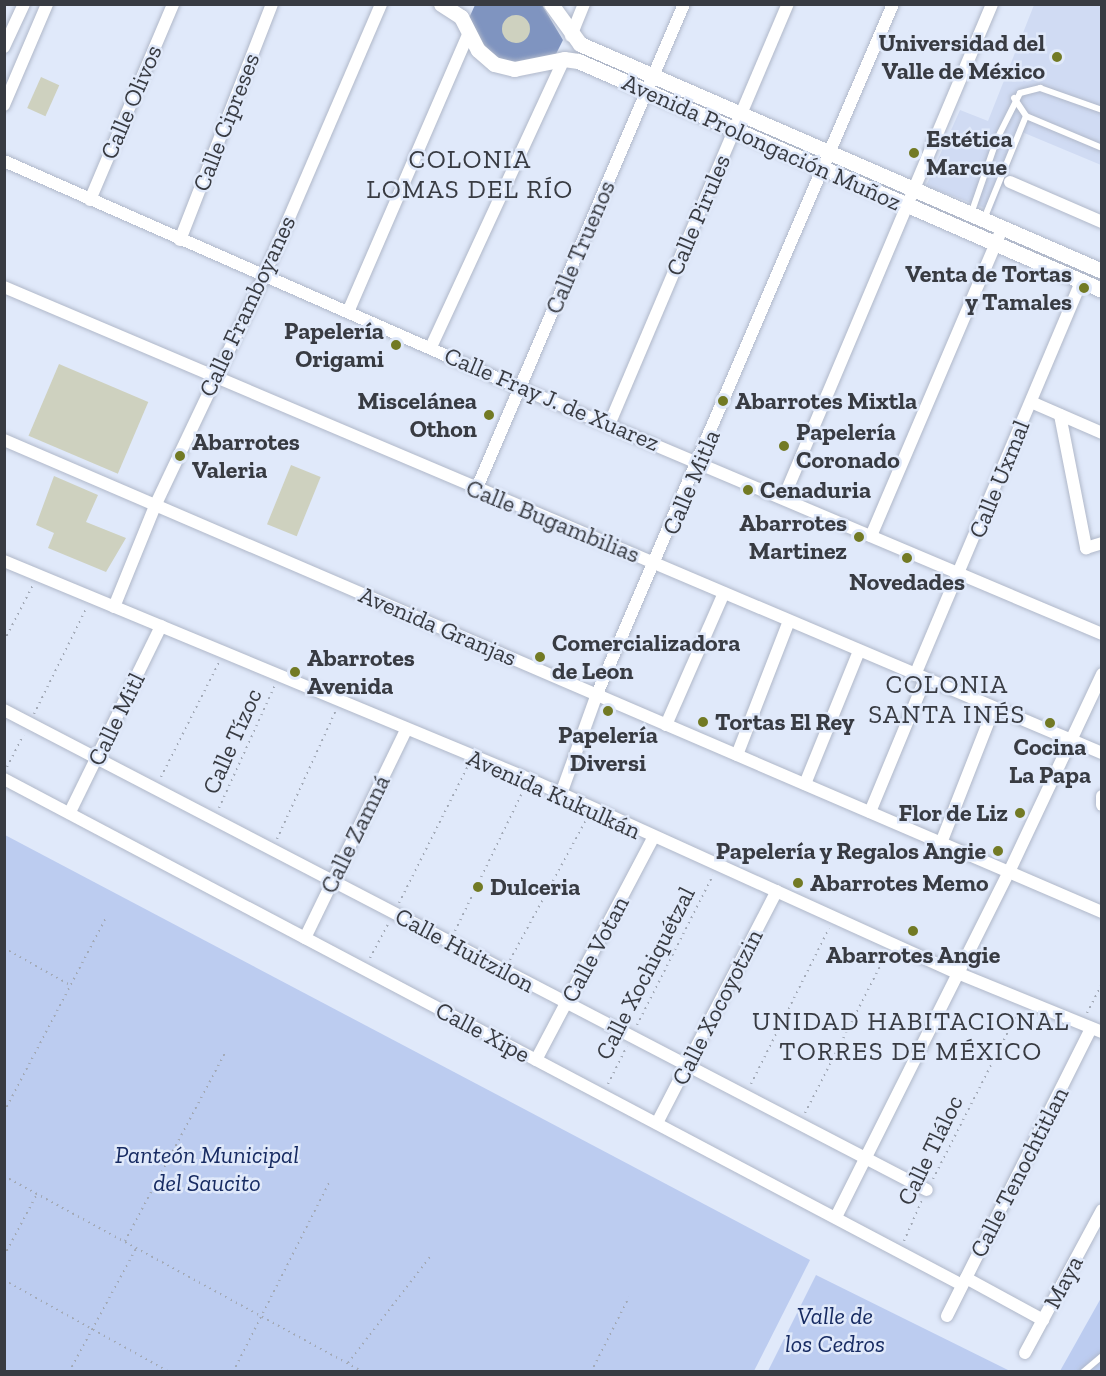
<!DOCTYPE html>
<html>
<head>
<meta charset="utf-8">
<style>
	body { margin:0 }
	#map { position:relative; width:1106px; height:1376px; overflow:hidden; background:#e0e9fa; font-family:"Zilla Slab",serif }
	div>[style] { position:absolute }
	.built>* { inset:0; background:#d0dbf3 }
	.green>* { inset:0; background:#bcccf0 }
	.water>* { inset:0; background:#7f94c0 }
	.building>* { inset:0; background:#ced1bf; transform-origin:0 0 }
	.round { border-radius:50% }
	.path>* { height:2px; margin-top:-1px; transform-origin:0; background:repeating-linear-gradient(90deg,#a2a9b6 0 1.5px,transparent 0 6px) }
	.roads { filter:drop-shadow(0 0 2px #b0b8c9) drop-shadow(0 0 2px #b0b8c9) }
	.service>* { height:6px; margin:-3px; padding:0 3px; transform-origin:3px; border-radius:3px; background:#fff }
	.minor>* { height:12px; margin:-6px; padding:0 6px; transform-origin:6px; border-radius:6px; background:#fff }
	.tertiary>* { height:15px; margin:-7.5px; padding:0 7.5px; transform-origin:7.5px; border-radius:7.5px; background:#fff }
	.dots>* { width:16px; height:16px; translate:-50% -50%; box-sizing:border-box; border:3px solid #e0e9fa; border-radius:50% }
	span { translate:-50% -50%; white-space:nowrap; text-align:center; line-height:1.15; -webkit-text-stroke:5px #e0e9fa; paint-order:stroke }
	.poi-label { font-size:24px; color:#383b42; font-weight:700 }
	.right { translate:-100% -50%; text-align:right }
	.left { translate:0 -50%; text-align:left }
	.street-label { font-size:24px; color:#383b42 }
	.park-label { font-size:24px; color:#172b62; font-style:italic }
	.neighbourhood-label { font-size:26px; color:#383b42; letter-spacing:1.5px }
	.frame { position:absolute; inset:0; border:6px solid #383b42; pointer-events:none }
</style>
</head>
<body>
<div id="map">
	<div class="built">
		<div style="clip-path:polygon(1034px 5px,1101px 5px,1101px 165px,1022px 132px,993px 211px,926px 186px,960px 110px,988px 121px)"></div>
	</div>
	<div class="green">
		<div style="clip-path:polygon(5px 835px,810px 1260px,754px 1371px,5px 1371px)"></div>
		<div style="clip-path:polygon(816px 1275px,1010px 1371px,768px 1371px)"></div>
		<div style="clip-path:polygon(1101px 1298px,1101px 1371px,1060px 1371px)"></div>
	</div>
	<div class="water">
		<div style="clip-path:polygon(475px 5px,542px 5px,563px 40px,556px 54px,518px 63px,497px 59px,482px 47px,469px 18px)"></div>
	</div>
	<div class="building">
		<div class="round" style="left:502px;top:15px;width:28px;height:28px"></div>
		<div style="left:41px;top:77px;width:20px;height:34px;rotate:24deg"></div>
		<div style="left:59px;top:364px;width:97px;height:78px;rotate:23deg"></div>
		<div style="left:291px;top:465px;width:32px;height:64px;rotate:22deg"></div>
		<div style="clip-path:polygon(54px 476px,98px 495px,86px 522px,126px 538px,106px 572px,48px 548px,54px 533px,36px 525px)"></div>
	</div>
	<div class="path">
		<div style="left:4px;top:641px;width:63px;rotate:-62.6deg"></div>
		<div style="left:34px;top:714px;width:117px;rotate:-63.7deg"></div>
		<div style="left:7px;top:767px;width:36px;rotate:-63deg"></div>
		<div style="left:161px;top:777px;width:129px;rotate:-63.2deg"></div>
		<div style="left:219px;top:808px;width:135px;rotate:-65.5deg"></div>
		<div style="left:277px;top:839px;width:142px;rotate:-65.4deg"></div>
		<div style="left:399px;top:903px;width:153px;rotate:-63.3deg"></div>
		<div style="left:455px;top:931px;width:156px;rotate:-64.1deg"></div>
		<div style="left:4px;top:948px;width:76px;rotate:29.3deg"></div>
		<div style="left:370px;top:958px;width:38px;rotate:-62deg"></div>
		<div style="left:510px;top:960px;width:162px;rotate:-61.5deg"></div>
		<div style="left:1087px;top:1013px;width:33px;rotate:-63deg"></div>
		<div style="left:637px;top:1025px;width:168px;rotate:-63.1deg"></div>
		<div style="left:608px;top:1084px;width:42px;rotate:-63.4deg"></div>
		<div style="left:751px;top:1084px;width:174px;rotate:-63.4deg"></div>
		<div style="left:4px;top:1112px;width:221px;rotate:-62.3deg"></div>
		<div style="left:805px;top:1113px;width:178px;rotate:-62.9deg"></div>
		<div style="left:4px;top:1176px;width:410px;rotate:28.6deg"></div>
		<div style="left:933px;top:1179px;width:190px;rotate:-63deg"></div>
		<div style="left:125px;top:1241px;width:213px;rotate:-62deg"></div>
		<div style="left:904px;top:1241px;width:45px;rotate:-66.3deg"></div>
		<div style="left:4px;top:1256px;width:70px;rotate:-62deg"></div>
		<div style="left:4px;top:1280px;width:189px;rotate:29.1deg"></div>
		<div style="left:348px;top:1363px;width:134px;rotate:-52.3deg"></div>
		<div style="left:69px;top:1372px;width:142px;rotate:-61.5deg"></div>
		<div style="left:233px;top:1372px;width:214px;rotate:-63.1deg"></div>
		<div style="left:591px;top:1372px;width:84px;rotate:-63.1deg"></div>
	</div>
	<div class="roads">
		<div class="service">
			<div style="left:1014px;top:98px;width:22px;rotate:56deg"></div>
			<div style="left:997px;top:139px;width:16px;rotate:14deg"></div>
			<div style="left:971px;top:214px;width:79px;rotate:-70.9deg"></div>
			<div style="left:997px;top:139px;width:51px;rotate:-63.4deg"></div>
			<div style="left:1020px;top:93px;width:21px;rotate:-14deg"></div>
			<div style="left:1040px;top:88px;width:66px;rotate:19.5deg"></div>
			<div style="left:984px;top:219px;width:111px;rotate:-67.8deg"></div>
			<div style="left:1026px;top:116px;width:82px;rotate:22.8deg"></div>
			<div style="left:1083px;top:1372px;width:25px;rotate:-40deg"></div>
		</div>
		<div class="minor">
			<div style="left:571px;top:36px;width:35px;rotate:-68deg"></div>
			<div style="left:4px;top:47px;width:47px;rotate:-65.1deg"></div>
			<div style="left:4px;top:105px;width:110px;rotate:-66.9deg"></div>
			<div style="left:4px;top:161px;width:564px;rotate:23.75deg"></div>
			<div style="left:520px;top:388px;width:632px;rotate:22.91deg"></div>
			<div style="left:1010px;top:182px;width:100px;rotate:23.5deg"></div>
			<div style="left:90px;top:200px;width:213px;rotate:-67deg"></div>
			<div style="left:180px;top:240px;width:253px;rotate:-68.7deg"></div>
			<div style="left:4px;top:287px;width:1193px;rotate:23deg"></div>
			<div style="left:348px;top:312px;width:302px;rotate:-66.6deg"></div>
			<div style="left:431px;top:347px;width:317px;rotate:-65.2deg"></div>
			<div style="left:1031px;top:402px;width:77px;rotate:23.6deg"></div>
			<div style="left:1060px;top:415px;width:136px;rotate:78.9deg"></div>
			<div style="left:1086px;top:548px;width:17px;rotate:-17deg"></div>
			<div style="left:609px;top:425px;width:457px;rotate:-67deg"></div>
			<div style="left:4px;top:440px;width:1195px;rotate:23.26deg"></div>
			<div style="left:476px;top:490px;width:529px;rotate:-66.83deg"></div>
			<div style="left:784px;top:497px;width:535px;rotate:-67.12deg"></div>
			<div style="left:871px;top:536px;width:336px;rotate:-66.9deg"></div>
			<div style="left:4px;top:561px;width:568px;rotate:22.55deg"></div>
			<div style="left:529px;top:779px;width:468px;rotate:24.4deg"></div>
			<div style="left:955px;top:972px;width:159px;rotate:22.2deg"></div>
			<div style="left:114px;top:607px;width:109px;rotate:-67.9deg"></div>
			<div style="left:155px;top:506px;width:255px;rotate:-64.6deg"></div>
			<div style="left:264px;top:276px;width:296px;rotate:-66.7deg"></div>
			<div style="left:915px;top:675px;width:427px;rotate:-67.1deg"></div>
			<div style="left:4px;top:710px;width:1040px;rotate:27.48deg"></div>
			<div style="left:666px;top:725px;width:144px;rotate:-66.3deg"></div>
			<div style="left:737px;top:755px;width:144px;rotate:-68.8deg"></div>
			<div style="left:4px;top:779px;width:1083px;rotate:27.84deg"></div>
			<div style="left:805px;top:784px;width:144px;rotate:-67.9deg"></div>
			<div style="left:561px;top:794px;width:106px;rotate:-70.2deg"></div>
			<div style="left:597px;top:694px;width:751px;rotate:-66.78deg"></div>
			<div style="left:1102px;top:796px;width:9px;rotate:90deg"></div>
			<div style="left:70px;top:812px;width:207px;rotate:-63.9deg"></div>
			<div style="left:870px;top:812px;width:144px;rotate:-67.5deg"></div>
			<div style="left:941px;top:843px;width:145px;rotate:-68.6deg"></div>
			<div style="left:305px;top:938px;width:231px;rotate:-64.1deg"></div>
			<div style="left:536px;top:1060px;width:251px;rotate:-62.2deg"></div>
			<div style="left:657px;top:1123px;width:261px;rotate:-62.7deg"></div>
			<div style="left:836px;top:1217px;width:386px;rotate:-63.4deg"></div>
			<div style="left:1009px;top:872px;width:219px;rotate:-64.8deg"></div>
			<div style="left:966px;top:1278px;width:88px;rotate:28.6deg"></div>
			<div style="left:947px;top:1316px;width:322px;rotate:-63.4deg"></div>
			<div style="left:1025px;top:1353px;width:162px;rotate:-61.7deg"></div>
		</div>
		<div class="tertiary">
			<div style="left:441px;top:4px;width:24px;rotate:33deg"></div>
			<div style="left:461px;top:17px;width:37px;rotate:63deg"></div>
			<div style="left:478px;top:50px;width:21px;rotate:41deg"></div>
			<div style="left:494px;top:64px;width:21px;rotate:14deg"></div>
			<div style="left:514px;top:69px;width:51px;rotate:-11.3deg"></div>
			<div style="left:564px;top:59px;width:14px;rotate:8deg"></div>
			<div style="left:578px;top:61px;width:572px;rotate:23.61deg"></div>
			<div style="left:551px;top:4px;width:49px;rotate:54.1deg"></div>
			<div style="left:580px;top:44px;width:569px;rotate:23.5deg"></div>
		</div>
	</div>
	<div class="dots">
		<div style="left:1057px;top:57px;background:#727a24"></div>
		<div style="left:914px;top:153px;background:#727a24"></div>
		<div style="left:1084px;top:288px;background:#727a24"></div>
		<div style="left:396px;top:345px;background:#727a24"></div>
		<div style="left:723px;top:401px;background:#727a24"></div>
		<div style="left:489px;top:415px;background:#727a24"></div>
		<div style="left:784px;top:446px;background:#727a24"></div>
		<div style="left:180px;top:456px;background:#727a24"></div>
		<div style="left:748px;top:490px;background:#727a24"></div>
		<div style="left:859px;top:537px;background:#727a24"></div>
		<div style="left:907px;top:558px;background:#727a24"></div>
		<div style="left:540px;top:657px;background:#727a24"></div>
		<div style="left:295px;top:672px;background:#727a24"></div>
		<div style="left:608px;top:711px;background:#727a24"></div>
		<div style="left:703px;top:722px;background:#727a24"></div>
		<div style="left:1050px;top:723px;background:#727a24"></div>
		<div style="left:1020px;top:813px;background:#727a24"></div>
		<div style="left:998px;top:851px;background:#727a24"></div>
		<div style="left:798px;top:883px;background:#727a24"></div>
		<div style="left:478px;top:887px;background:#727a24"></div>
		<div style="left:913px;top:931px;background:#727a24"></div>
	</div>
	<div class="poi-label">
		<span class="right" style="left:1045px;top:57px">Universidad del<br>Valle de México</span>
		<span class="left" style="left:926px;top:153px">Estética<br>Marcue</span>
		<span class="right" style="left:1072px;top:288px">Venta de Tortas<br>y Tamales</span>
		<span class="right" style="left:384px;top:345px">Papelería<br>Origami</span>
		<span class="right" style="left:477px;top:415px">Miscelánea<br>Othon</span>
		<span class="left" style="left:735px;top:401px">Abarrotes Mixtla</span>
		<span class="left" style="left:796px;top:446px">Papelería<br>Coronado</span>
		<span class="left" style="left:192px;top:456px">Abarrotes<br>Valeria</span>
		<span class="left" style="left:760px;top:490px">Cenaduria</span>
		<span class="right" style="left:847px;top:537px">Abarrotes<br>Martinez</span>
		<span style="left:907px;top:582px">Novedades</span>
		<span class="left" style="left:552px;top:657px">Comercializadora<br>de Leon</span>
		<span class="left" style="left:307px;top:672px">Abarrotes<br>Avenida</span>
		<span class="left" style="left:715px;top:722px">Tortas El Rey</span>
		<span style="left:608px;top:749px">Papelería<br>Diversi</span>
		<span style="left:1050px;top:761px">Cocina<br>La Papa</span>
		<span class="right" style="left:1008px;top:813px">Flor de Liz</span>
		<span class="right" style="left:986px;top:851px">Papelería y Regalos Angie</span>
		<span class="left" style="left:810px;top:883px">Abarrotes Memo</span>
		<span class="left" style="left:490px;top:887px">Dulceria</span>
		<span style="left:913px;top:955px">Abarrotes Angie</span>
	</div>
	<div class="street-label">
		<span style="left:131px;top:102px;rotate:-67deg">Calle Olivos</span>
		<span style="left:226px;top:122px;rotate:-69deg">Calle Cipreses</span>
		<span style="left:762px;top:142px;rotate:24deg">Avenida Prolongación Muñoz</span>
		<span style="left:698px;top:215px;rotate:-67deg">Calle Pirules</span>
		<span style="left:580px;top:247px;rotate:-67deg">Calle Truenos</span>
		<span style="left:247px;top:306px;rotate:-65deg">Calle Framboyanes</span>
		<span style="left:552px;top:399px;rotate:23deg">Calle Fray J. de Xuarez</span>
		<span style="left:999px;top:479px;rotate:-68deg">Calle Uxmal</span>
		<span style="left:691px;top:482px;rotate:-67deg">Calle Mitla</span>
		<span style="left:553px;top:521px;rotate:22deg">Calle Bugambilias</span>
		<span style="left:438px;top:626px;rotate:23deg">Avenida Granjas</span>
		<span style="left:116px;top:719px;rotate:-64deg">Calle Mitl</span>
		<span style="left:232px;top:741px;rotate:-66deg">Calle Tízoc</span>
		<span style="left:554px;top:794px;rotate:24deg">Avenida Kukulkán</span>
		<span style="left:355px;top:834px;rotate:-64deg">Calle Zamná</span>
		<span style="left:595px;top:949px;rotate:-62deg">Calle Votan</span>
		<span style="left:465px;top:950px;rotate:28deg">Calle Huitzilon</span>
		<span style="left:645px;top:973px;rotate:-63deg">Calle Xochiquétzal</span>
		<span style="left:717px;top:1007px;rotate:-63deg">Calle Xocoyotzin</span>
		<span style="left:483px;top:1032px;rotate:28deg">Calle Xipe</span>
		<span style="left:930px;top:1150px;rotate:-64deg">Calle Tláloc</span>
		<span style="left:1019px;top:1172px;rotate:-63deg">Calle Tenochtitlan</span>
		<span style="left:1063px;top:1282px;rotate:-62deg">Maya</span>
	</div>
	<div class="park-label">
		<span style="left:207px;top:1169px">Panteón Municipal<br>del Saucito</span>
		<span style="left:835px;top:1330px">Valle de<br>los Cedros</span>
	</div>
	<div class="neighbourhood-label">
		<span style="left:470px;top:175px">COLONIA<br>LOMAS DEL RÍO</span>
		<span style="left:947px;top:700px">COLONIA<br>SANTA INÉS</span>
		<span style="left:911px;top:1037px">UNIDAD HABITACIONAL<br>TORRES DE MÉXICO</span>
	</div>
	<div class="frame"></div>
</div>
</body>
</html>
